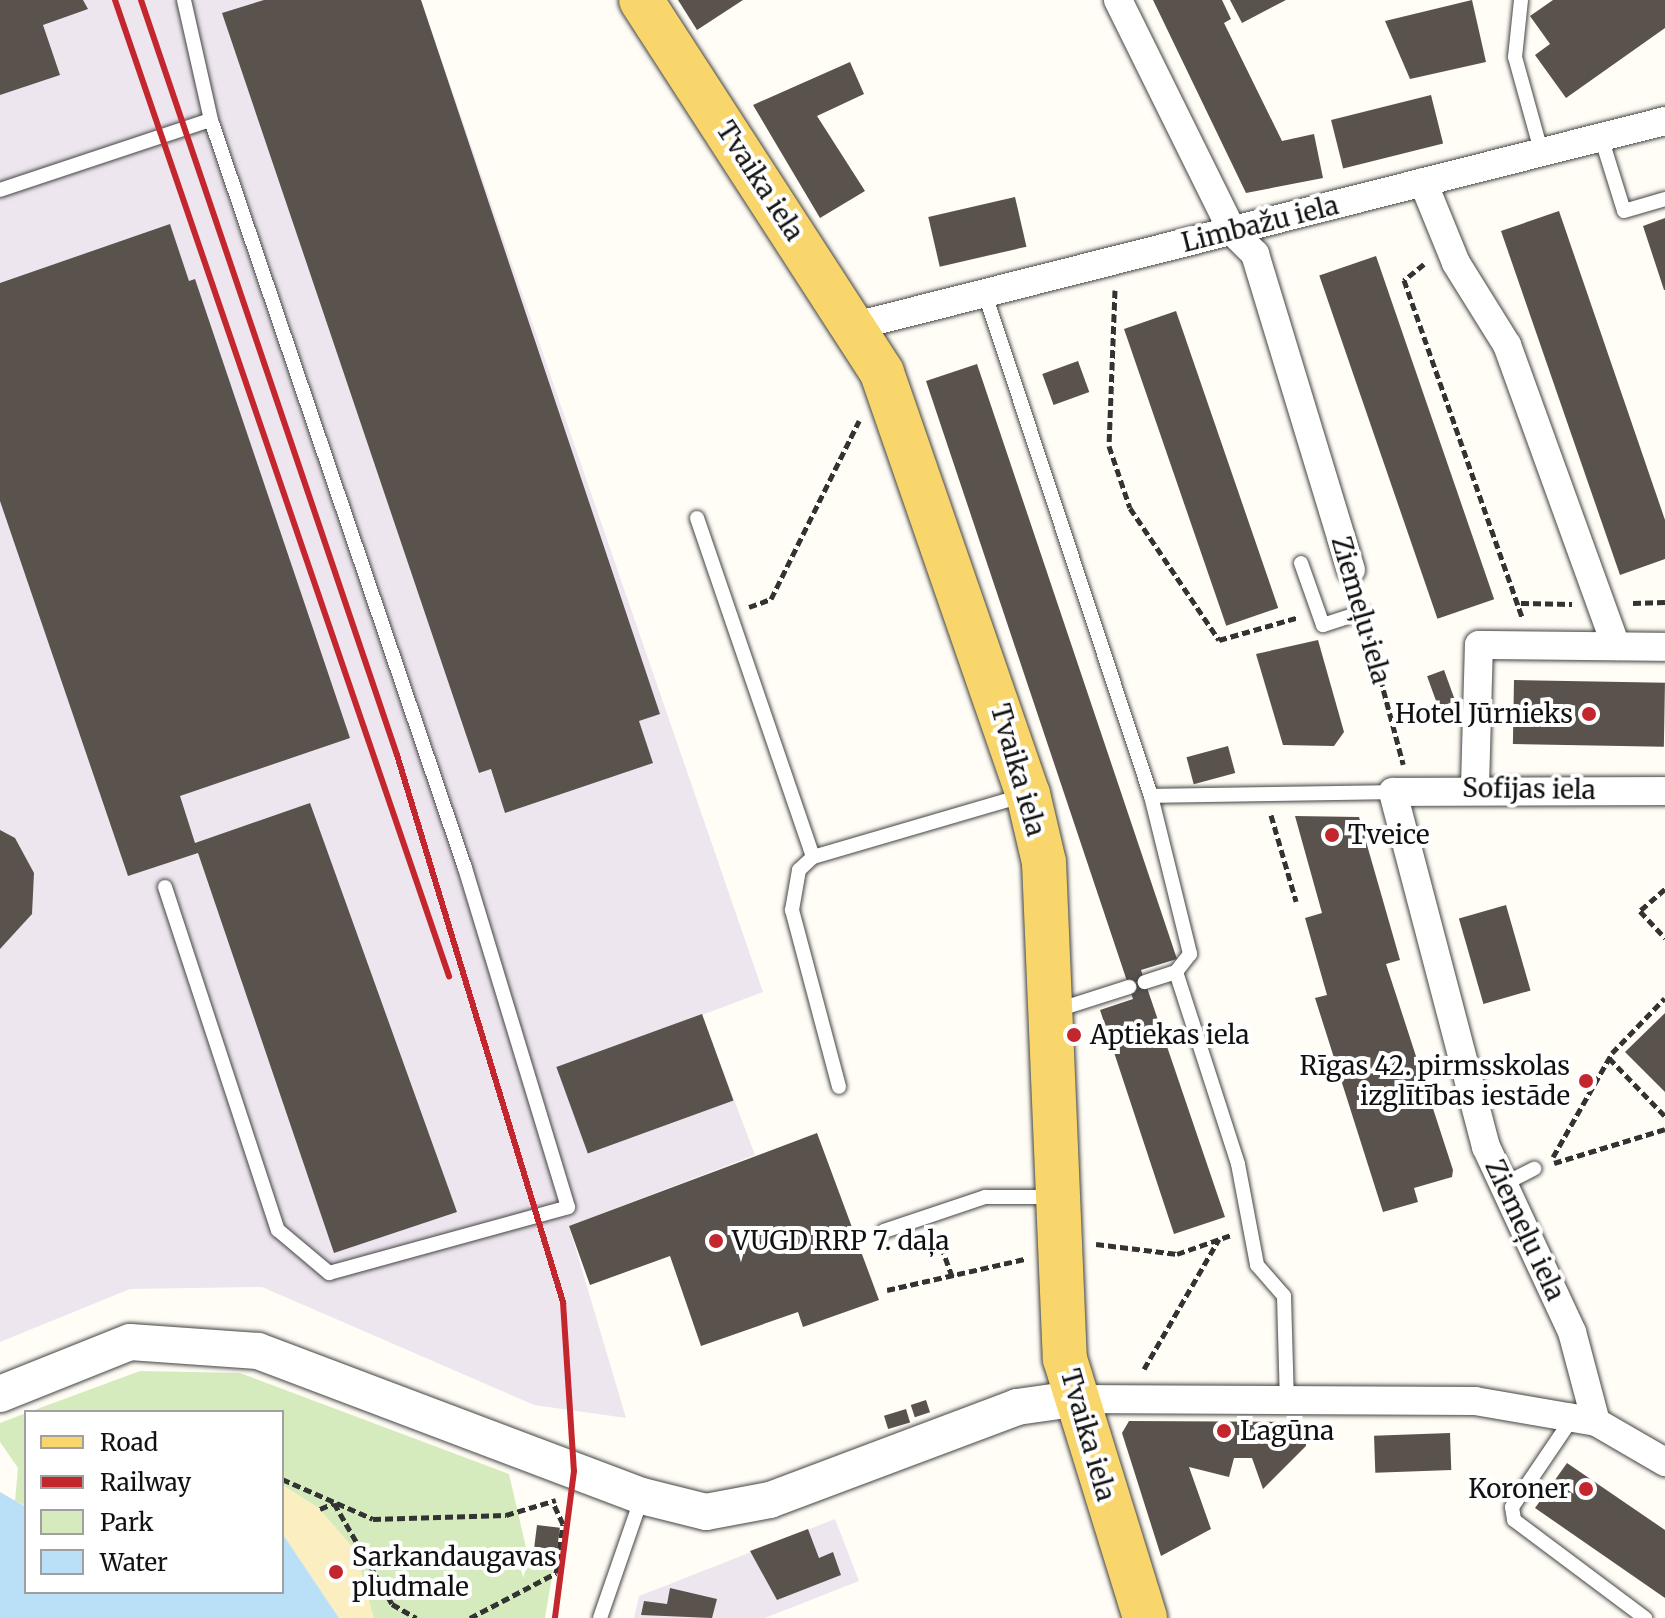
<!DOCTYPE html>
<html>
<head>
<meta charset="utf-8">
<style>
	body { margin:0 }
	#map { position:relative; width:1665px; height:1618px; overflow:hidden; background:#fffdf5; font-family:Merriweather,serif }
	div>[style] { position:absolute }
	.industrial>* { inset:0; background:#eee6ef }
	.green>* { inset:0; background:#d5ebbd }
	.sand>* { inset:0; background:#fbeec1 }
	.water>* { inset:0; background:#b9e0f7 }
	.building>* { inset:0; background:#5a524d; transform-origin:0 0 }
	.path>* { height:5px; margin-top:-2.5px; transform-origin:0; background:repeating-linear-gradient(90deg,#333 0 8px,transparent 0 12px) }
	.roads { filter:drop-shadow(0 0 2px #444) drop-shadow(0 0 2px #444) }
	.service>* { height:14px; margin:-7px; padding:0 7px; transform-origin:7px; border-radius:7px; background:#fff }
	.minor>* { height:28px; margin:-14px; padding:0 14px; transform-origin:14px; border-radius:14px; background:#fff }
	.tertiary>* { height:36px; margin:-18px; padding:0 18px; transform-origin:18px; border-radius:18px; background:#fff }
	.primary>* { height:44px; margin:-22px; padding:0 22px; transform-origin:22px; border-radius:22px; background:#f9d66b }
	.rail>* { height:6px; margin:-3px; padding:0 3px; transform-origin:3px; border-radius:3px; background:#c4262e }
	.dots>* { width:22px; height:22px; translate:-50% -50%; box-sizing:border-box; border:4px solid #fff; border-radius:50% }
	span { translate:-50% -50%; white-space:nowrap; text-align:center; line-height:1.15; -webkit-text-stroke:8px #fff; paint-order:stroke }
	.street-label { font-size:26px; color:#111 }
	.poi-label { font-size:26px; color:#111 }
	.right { translate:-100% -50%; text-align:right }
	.left { translate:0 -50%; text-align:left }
	.legend { position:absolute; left:24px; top:1410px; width:260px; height:184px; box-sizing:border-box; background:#fff; border:2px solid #a0a0a0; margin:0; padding:10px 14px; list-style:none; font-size:24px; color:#111 }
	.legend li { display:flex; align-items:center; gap:16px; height:40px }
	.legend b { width:40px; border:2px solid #a0a0a0 }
</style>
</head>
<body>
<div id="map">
	<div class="industrial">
		<div style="clip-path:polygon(0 0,421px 0,763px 992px,702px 1015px,755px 1155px,569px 1226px,626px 1418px,534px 1405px,262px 1287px,130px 1289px,0 1342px)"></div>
		<div style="clip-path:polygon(835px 1519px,859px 1581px,765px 1618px,634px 1618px,639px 1596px)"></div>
	</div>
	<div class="green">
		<div style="clip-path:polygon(140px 1371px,240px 1373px,509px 1474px,530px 1565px,553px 1570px,545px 1618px,374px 1618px,320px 1509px,282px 1485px,282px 1412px,29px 1412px)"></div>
		<div style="clip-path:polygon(26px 1413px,26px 1506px,15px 1501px,18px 1468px,0 1442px,0 1423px)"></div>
	</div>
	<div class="sand">
		<div style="clip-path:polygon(282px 1485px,320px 1509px,355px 1550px,374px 1618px,339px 1618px,282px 1533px)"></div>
	</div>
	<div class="water">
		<div style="clip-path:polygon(0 1492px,26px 1507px,26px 1592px,282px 1592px,282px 1533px,339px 1618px,0 1618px)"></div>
	</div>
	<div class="building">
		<div style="clip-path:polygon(0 0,83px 0,88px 9px,43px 25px,60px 75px,0 95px)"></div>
		<div style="clip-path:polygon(264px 0,421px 0,660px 714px,639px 721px,653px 763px,505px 813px,491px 769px,479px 773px,222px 13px)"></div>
		<div style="clip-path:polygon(678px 0,743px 0,697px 30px)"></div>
		<div style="clip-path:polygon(1153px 0,1222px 0,1231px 19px,1224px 23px,1282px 141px,1314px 134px,1323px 178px,1246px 193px)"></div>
		<div style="clip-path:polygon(1230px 0,1286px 0,1242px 23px)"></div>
		<div style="clip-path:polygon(1472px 0,1486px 62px,1410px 79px,1385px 21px)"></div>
		<div style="clip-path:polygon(1553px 0,1665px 0,1665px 28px,1566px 98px,1535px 55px,1550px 44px,1530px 16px)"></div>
		<div style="clip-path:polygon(850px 62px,864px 94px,817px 116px,865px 191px,820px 218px,753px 105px)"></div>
		<div style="left:1431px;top:95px;width:50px;height:103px;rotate:76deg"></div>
		<div style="left:1015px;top:197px;width:51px;height:89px;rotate:77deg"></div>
		<div style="clip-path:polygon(1559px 211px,1665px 520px,1665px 559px,1620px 575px,1501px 231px)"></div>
		<div style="clip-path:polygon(1665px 218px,1665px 290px,1664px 290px,1643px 226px)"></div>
		<div style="clip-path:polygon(170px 224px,189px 281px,195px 279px,350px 738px,180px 796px,195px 843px,310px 803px,457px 1212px,334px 1253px,198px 853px,128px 876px,0 501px,0 283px)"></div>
		<div style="left:1376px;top:256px;width:363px;height:60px;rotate:71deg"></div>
		<div style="left:1176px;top:311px;width:314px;height:55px;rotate:71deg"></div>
		<div style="left:1078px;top:361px;width:33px;height:38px;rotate:70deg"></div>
		<div style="clip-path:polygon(977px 364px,1177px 959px,1141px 970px,1225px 1217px,1174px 1234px,1100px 1010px,1133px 999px,926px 381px)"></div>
		<div style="clip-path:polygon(1318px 640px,1344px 732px,1334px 746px,1283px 745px,1256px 654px)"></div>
		<div style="left:1444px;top:670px;width:33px;height:18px;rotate:70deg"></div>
		<div style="left:1514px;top:680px;width:151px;height:64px;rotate:1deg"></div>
		<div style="left:1228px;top:746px;width:28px;height:43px;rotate:75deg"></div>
		<div style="clip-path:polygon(1295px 816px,1359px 817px,1400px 960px,1386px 964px,1453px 1170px,1452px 1177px,1414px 1188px,1418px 1202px,1383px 1212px,1315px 998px,1327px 995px,1305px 918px,1322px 913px)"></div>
		<div style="clip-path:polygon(0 830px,15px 838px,34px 873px,32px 914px,0 949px)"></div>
		<div style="left:1506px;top:905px;width:89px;height:49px;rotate:74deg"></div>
		<div style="clip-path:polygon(1665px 1013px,1665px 1092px,1625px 1052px)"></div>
		<div style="left:702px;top:1014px;width:92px;height:155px;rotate:70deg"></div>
		<div style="clip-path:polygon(817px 1133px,879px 1300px,803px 1327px,798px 1312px,701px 1346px,670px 1256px,590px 1285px,569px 1226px)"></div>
		<div style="left:926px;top:1400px;width:13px;height:16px;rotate:72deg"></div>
		<div style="left:906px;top:1409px;width:14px;height:23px;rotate:73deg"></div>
		<div style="clip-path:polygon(1129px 1421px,1306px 1422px,1306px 1446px,1263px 1489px,1252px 1458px,1234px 1458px,1229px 1477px,1189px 1467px,1211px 1529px,1161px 1556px,1122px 1433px)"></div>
		<div style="left:1450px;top:1433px;width:37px;height:76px;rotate:88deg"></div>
		<div style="clip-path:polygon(1567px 1463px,1665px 1530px,1665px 1598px,1535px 1508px)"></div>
		<div style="left:537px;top:1525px;width:23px;height:22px;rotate:7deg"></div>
		<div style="clip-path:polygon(808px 1529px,819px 1558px,833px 1552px,841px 1575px,777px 1600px,750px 1551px)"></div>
		<div style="clip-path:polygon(670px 1588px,717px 1599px,712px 1618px,641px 1615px,644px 1601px,667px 1604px)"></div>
	</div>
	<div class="path">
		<div style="left:1424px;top:264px;width:26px;rotate:141deg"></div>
		<div style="left:1404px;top:280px;width:357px;rotate:70.7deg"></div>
		<div style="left:1115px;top:290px;width:156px;rotate:92.2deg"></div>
		<div style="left:1109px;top:446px;width:65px;rotate:71.3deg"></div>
		<div style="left:1130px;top:508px;width:159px;rotate:56deg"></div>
		<div style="left:1219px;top:640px;width:83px;rotate:-16deg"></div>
		<div style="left:1521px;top:603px;width:51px;rotate:1.1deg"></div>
		<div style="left:1633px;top:603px;width:32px;rotate:-2deg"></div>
		<div style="left:749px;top:607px;width:23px;rotate:-20deg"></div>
		<div style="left:771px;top:599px;width:199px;rotate:-63.7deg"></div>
		<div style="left:1368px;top:632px;width:137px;rotate:75.1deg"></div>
		<div style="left:1271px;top:815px;width:90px;rotate:73.8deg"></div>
		<div style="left:1665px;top:889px;width:33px;rotate:139deg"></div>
		<div style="left:1640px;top:911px;width:37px;rotate:47deg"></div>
		<div style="left:1609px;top:1058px;width:81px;rotate:46deg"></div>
		<div style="left:1553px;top:1157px;width:120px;rotate:-60.4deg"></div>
		<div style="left:1612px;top:1053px;width:76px;rotate:-46.1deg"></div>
		<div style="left:1554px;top:1163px;width:116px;rotate:-17deg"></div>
		<div style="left:937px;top:1235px;width:44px;rotate:69.9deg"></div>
		<div style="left:1096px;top:1244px;width:82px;rotate:7deg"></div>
		<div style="left:1177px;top:1254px;width:57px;rotate:-19.4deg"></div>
		<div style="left:887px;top:1290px;width:141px;rotate:-12.7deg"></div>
		<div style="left:1144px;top:1369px;width:150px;rotate:-60deg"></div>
		<div style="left:282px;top:1479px;width:99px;rotate:23.7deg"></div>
		<div style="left:373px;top:1519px;width:133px;rotate:-1.7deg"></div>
		<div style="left:506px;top:1515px;width:52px;rotate:-16.7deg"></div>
		<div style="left:320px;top:1509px;width:15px;rotate:-23deg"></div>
		<div style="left:334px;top:1503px;width:116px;rotate:60.1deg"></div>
		<div style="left:392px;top:1604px;width:28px;rotate:30deg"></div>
		<div style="left:470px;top:1618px;width:97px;rotate:-27.6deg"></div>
		<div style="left:556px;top:1573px;width:49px;rotate:-81.9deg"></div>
		<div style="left:563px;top:1524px;width:23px;rotate:-115deg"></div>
	</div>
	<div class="roads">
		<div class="service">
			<div style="left:1521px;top:0;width:57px;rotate:96deg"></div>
			<div style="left:1515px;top:57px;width:98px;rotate:74.5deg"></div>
			<div style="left:1601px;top:137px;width:77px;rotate:72.7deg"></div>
			<div style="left:1624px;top:211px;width:43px;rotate:-16.3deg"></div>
			<div style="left:0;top:190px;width:222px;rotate:-18.4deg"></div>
			<div style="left:211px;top:120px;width:123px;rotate:-102.7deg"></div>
			<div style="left:985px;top:294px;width:529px;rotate:71.7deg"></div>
			<div style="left:1151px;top:796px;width:163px;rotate:76.1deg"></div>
			<div style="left:1190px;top:954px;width:23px;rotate:128deg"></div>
			<div style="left:1176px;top:972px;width:33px;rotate:162deg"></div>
			<div style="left:697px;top:518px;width:358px;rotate:71.1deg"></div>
			<div style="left:813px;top:857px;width:221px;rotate:-16.3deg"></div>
			<div style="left:1301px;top:563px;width:66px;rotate:70.5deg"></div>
			<div style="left:1323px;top:625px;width:42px;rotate:-18deg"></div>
			<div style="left:1151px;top:796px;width:242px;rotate:-0.9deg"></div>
			<div style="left:813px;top:857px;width:19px;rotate:137deg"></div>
			<div style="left:799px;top:870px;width:41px;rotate:99.9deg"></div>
			<div style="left:792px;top:910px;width:183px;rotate:75.1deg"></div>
			<div style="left:165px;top:887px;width:361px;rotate:71.8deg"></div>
			<div style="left:278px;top:1230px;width:67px;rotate:40.1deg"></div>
			<div style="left:329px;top:1273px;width:248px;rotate:-15.4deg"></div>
			<div style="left:568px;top:1207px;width:354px;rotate:-106.9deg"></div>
			<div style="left:465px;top:868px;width:790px;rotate:-108.76deg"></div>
			<div style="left:1176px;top:972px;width:202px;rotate:72.1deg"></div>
			<div style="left:1238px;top:1164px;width:103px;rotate:79.3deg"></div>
			<div style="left:1257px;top:1265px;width:41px;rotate:48.9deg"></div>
			<div style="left:1284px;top:1296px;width:105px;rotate:88.4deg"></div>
			<div style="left:1057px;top:1010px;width:76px;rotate:-17.7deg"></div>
			<div style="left:1504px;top:1184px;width:34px;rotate:-27deg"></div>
			<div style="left:884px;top:1231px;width:107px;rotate:-18.6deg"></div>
			<div style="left:985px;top:1197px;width:70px"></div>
			<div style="left:1573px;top:1417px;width:109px;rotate:124.1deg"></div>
			<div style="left:1512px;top:1507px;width:13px;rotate:81deg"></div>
			<div style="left:1514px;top:1520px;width:164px;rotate:36.8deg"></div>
			<div style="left:600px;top:1618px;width:128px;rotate:-70.9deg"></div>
		</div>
		<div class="minor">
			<div style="left:1118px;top:0;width:258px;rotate:63.7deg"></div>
			<div style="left:1232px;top:231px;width:33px;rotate:45deg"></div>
			<div style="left:1255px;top:254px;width:330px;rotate:73.1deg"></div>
			<div style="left:1423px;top:182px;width:87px;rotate:67.8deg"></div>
			<div style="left:1456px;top:263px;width:97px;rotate:58.1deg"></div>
			<div style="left:1507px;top:345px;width:320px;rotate:70.1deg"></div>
			<div style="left:855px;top:326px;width:836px;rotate:-14.2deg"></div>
			<div style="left:1475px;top:786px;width:141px;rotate:-88.4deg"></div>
			<div style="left:1479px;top:645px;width:186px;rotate:0.6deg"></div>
			<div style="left:1073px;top:1399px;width:402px;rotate:0.3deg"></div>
			<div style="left:1475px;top:1401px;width:123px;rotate:9.8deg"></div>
			<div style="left:1596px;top:1422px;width:80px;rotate:30.1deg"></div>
			<div style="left:1596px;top:1422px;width:93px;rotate:-104.9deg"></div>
			<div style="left:1572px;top:1332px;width:204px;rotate:-114.9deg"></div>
			<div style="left:1486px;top:1147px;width:367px;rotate:-104.7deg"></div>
			<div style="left:1393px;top:792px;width:272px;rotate:-0.2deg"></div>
		</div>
		<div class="tertiary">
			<div style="left:0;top:1394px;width:140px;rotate:-21.8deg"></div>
			<div style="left:130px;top:1342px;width:128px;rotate:4deg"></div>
			<div style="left:258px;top:1351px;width:410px;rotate:20.7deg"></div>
			<div style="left:642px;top:1496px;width:66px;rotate:14deg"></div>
			<div style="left:706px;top:1512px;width:65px;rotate:-10.6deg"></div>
			<div style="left:770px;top:1500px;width:264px;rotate:-20.6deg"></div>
			<div style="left:1017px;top:1407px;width:57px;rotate:-8.1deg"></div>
		</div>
		<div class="primary">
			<div style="left:641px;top:0;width:444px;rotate:57.1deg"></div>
			<div style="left:882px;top:373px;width:446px;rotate:70.9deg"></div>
			<div style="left:1028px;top:794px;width:70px;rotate:76.8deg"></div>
			<div style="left:1044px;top:862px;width:497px;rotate:87.6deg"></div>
			<div style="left:1065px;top:1359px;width:271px;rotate:72.8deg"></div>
		</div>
	</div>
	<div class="rail">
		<div style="left:115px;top:0;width:1032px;rotate:71.11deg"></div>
		<div style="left:141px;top:0;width:797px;rotate:71.27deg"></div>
		<div style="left:397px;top:755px;width:572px;rotate:73.12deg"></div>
		<div style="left:563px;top:1302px;width:169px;rotate:86.3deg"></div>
		<div style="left:574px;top:1471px;width:148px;rotate:97.4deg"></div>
	</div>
	<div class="dots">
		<div style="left:1589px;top:714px;background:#c4262e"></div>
		<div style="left:1332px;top:835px;background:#c4262e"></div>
		<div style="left:1074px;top:1035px;background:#c4262e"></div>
		<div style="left:1586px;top:1081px;background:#c4262e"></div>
		<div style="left:716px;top:1241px;background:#c4262e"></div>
		<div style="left:1224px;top:1431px;background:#c4262e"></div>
		<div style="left:1586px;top:1489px;background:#c4262e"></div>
		<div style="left:336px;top:1572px;background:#c4262e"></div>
	</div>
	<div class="street-label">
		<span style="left:760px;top:181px;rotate:57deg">Tvaika iela</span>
		<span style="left:1260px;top:224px;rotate:-14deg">Limbažu iela</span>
		<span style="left:1361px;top:610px;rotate:74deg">Ziemeļu iela</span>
		<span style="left:1018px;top:770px;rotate:74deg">Tvaika iela</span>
		<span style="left:1529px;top:789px;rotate:1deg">Sofijas iela</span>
		<span style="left:1525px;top:1230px;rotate:65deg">Ziemeļu iela</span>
		<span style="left:1088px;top:1435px;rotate:74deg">Tvaika iela</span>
	</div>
	<div class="poi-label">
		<span class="right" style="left:1573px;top:714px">Hotel Jūrnieks</span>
		<span class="left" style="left:1348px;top:835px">Tveice</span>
		<span class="left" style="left:1090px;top:1035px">Aptiekas iela</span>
		<span class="right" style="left:1570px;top:1081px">Rīgas 42. pirmsskolas<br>izglītības iestāde</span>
		<span class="left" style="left:732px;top:1241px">VUGD RRP 7. daļa</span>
		<span class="left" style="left:1240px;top:1431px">Lagūna</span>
		<span class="right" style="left:1570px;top:1489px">Koroner</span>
		<span class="left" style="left:352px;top:1572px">Sarkandaugavas<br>pludmale</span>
	</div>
	<ul class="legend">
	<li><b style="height:10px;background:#f9d66b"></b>Road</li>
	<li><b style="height:10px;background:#c4262e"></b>Railway</li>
	<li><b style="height:22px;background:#d5ebbd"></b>Park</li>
	<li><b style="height:22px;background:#b9e0f7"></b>Water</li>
	</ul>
</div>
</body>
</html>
